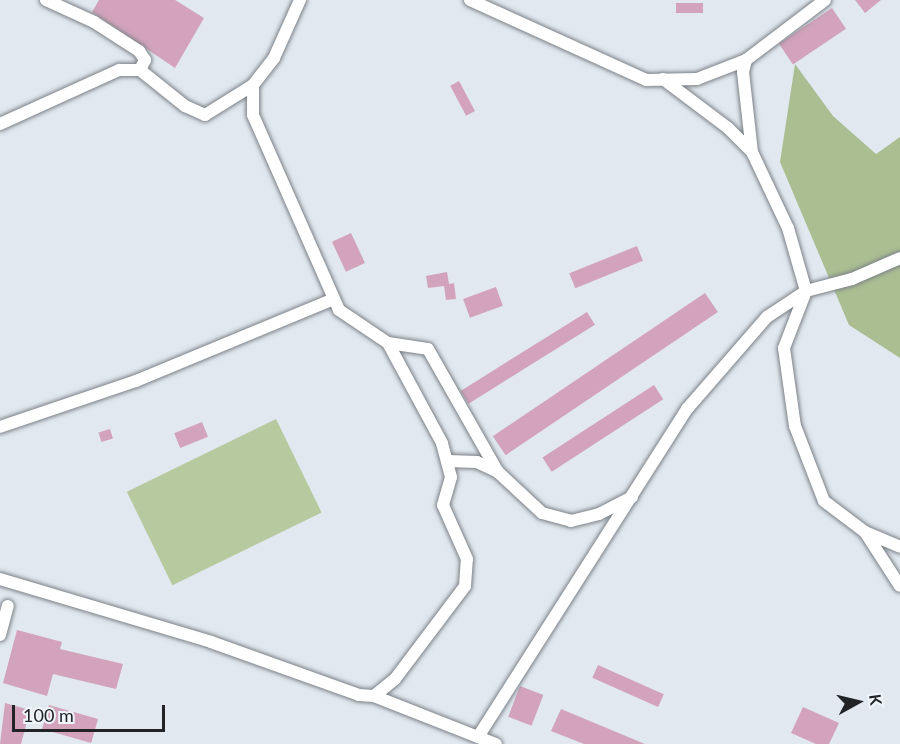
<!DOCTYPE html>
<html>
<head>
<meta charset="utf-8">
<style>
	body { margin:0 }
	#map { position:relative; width:900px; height:744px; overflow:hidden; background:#e1e8ef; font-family:Lato,sans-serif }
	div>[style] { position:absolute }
	.green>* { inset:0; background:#b7c99e; transform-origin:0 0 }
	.forest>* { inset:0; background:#abbe92 }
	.building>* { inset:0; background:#d2a3ba; transform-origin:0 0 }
	.roads { filter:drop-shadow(0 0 2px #7b8187) drop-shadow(0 0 2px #7b8187) }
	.minor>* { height:12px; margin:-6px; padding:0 6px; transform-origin:6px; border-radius:6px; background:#fff }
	span { translate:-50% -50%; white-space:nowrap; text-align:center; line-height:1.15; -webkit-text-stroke:4.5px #eff5fd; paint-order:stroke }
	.north { position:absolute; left:828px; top:672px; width:60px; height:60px; -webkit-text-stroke:4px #eff5fd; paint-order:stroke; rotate:82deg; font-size:16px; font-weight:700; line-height:24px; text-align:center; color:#212326 }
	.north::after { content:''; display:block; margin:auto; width:21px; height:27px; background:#212326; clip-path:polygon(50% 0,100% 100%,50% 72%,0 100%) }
	.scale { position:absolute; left:12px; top:705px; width:153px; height:27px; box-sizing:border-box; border:3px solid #212326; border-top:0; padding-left:8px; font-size:18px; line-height:21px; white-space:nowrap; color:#212326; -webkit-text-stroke:4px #eff5fd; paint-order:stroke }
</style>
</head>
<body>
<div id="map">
	<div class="green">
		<div style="left:276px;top:419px;width:104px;height:166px;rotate:64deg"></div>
	</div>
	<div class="forest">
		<div style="clip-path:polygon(795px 64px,833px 116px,876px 154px,900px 137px,900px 358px,849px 325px,780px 162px)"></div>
	</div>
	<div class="building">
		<div style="clip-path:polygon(99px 0,175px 0,204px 18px,175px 68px,92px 12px)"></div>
		<div style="clip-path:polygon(855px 0,881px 0,865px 13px)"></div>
		<div style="left:676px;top:3px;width:27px;height:10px"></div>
		<div style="left:832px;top:8px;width:25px;height:64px;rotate:56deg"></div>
		<div style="left:459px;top:81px;width:34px;height:10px;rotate:62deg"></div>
		<div style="left:351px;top:233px;width:33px;height:21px;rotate:65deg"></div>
		<div style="left:637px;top:246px;width:16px;height:73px;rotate:68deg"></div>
		<div style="clip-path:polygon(447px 272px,449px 284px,454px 283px,456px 299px,446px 300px,444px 286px,428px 288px,426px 276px)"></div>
		<div style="left:496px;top:287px;width:20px;height:35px;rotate:70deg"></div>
		<div style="left:705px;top:293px;width:23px;height:256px;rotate:56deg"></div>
		<div style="left:587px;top:312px;width:15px;height:149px;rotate:58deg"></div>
		<div style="left:654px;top:385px;width:17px;height:133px;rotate:57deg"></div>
		<div style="left:202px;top:422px;width:16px;height:30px;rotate:68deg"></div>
		<div style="left:110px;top:429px;width:10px;height:12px;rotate:73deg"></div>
		<div style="clip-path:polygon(17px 630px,62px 642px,60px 649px,123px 664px,116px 689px,53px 674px,47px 696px,3px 683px)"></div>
		<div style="left:598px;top:665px;width:72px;height:14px;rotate:24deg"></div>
		<div style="left:520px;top:686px;width:25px;height:33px;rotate:21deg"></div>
		<div style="clip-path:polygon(5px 703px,30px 710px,21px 744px,0 744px)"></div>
		<div style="left:49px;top:705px;width:51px;height:25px;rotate:16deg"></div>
		<div style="clip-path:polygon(803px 707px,839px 723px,829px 744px,816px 744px,791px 733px)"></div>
		<div style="clip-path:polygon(561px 709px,645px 744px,584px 744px,551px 731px)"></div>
	</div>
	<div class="roads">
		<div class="minor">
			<div style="left:46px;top:0;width:53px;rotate:24.6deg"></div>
			<div style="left:94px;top:22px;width:54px;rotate:32.8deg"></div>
			<div style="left:139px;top:51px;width:11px;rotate:56deg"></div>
			<div style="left:145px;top:60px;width:11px;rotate:117deg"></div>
			<div style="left:470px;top:0;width:193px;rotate:24.4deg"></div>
			<div style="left:646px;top:80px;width:51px;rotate:-1.1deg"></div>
			<div style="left:697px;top:79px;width:53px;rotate:-21.2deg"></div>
			<div style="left:746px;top:60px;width:99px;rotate:-37.2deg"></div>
			<div style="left:746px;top:60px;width:12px;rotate:104deg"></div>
			<div style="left:743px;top:72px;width:81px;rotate:83.6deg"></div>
			<div style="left:663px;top:79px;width:81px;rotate:37deg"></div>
			<div style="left:728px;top:128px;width:34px;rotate:45deg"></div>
			<div style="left:752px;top:152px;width:84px;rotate:64.7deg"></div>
			<div style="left:788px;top:228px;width:66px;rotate:74.1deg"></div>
			<div style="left:806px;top:291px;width:61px;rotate:111.1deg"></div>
			<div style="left:784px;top:348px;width:79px;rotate:82deg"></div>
			<div style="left:795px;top:426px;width:80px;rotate:68.9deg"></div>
			<div style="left:824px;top:501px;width:51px;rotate:37.1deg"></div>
			<div style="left:865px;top:532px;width:38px;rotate:23deg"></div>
			<div style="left:0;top:124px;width:131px;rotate:-24.4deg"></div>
			<div style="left:119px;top:70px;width:21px"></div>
			<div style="left:140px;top:70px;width:58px;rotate:38.7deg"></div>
			<div style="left:185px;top:106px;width:22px;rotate:24deg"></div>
			<div style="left:205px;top:115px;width:57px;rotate:-32deg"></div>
			<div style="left:253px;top:85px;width:34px;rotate:-52deg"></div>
			<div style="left:274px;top:58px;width:64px;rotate:-65.9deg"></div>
			<div style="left:388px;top:343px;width:40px;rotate:8.5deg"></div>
			<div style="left:428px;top:349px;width:142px;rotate:60.4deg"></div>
			<div style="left:498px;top:472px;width:60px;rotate:43deg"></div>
			<div style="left:542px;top:513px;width:30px;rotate:15deg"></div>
			<div style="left:571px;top:521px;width:29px;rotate:-14deg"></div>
			<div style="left:599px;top:514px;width:37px;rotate:-27deg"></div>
			<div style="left:0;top:427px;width:144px;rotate:-18.7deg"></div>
			<div style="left:136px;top:381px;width:214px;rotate:-22.5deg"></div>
			<div style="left:448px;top:461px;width:29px;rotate:2deg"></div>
			<div style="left:477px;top:462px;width:23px;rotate:25deg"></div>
			<div style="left:865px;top:532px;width:64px;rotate:57.1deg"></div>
			<div style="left:0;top:579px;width:220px;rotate:16.6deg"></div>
			<div style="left:211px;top:642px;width:157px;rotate:19.7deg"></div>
			<div style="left:359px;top:695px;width:15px;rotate:4deg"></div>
			<div style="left:374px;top:696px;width:27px;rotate:-39deg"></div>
			<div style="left:395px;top:679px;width:116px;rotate:-53deg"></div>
			<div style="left:465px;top:586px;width:27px;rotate:-86deg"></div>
			<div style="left:467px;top:559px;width:59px;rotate:-114deg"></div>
			<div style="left:443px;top:505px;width:29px;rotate:-74deg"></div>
			<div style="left:451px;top:477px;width:35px;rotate:-105deg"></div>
			<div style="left:442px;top:443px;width:114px;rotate:-118.4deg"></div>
			<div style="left:388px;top:343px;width:59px;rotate:-146deg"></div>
			<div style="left:339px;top:310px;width:213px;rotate:-113.8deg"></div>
			<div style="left:253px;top:115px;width:30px;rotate:-90deg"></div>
			<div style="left:0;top:635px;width:30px;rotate:-75deg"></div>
			<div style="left:374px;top:696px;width:131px;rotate:21.5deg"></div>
			<div style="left:478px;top:737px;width:389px;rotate:-57.5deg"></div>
			<div style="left:687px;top:409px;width:122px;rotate:-49deg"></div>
			<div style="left:767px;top:317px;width:47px;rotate:-33.7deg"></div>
			<div style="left:806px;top:291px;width:48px;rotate:-14.6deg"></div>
			<div style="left:852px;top:279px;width:52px;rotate:-23.6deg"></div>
		</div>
	</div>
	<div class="north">K</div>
	<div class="scale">100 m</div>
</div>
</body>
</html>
